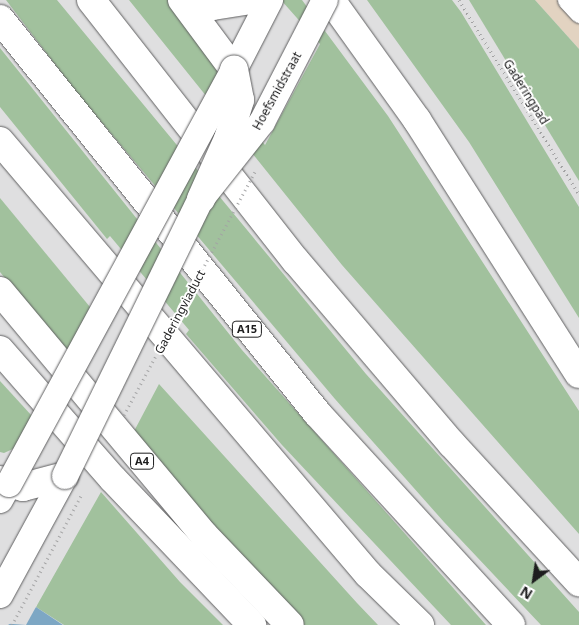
<!DOCTYPE html>
<html>
<head>
<meta charset="utf-8">
<style>
	body { margin:0 }
	#map { position:relative; width:579px; height:625px; overflow:hidden; background:#dfdfe0; font-family:"Noto Sans",sans-serif }
	div>[style] { position:absolute }
	.industrial>* { inset:0; background:#e2d3c1 }
	.green>* { inset:0; background:#a1c19d }
	.water>* { inset:0; background:#7da7c4 }
	.pier>* { inset:0; background:#dfdfe0 }
	.path>* { height:3px; margin-top:-1.5px; transform-origin:0; background:repeating-linear-gradient(90deg,#a2a2a3 0 1px,transparent 0 5px) }
	.roads { filter:drop-shadow(0 0 1px #606061) drop-shadow(0 0 1px #606061) }
	.street>* { height:19px; margin:-9.5px; padding:0 9.5px; transform-origin:9.5px; border-radius:9.5px; background:#fff }
	.secondary>* { height:26px; margin:-13px; padding:0 13px; transform-origin:13px; border-radius:13px; background:#fff }
	.highway>* { height:28px; margin:-14px; padding:0 14px; transform-origin:14px; border-radius:14px; background:#fff }
	.path-bridge>* { height:3px; margin-top:-1.5px; transform-origin:0; background:repeating-linear-gradient(90deg,#a2a2a3 0 1px,transparent 0 5px) }
	.bridges { filter:drop-shadow(0 0 1px #606061) drop-shadow(0 0 1px #606061) }
	.secondary-bridge>* { height:26px; margin:-13px; padding:0 13px; transform-origin:13px; border-radius:13px; background:#fff }
	.highway-bridge>* { height:28px; margin:-14px; padding:0 14px; transform-origin:14px; border-radius:14px; background:#fff }
	span { translate:-50% -50%; white-space:nowrap; text-align:center; line-height:1.15; -webkit-text-stroke:4px #fff; paint-order:stroke }
	.shield-label span { padding:1px 4px; background:#fff; border:1px solid; border-radius:4px; -webkit-text-stroke-width:0 }
	.shield-label { font-size:11px; color:#1d1d1e; font-weight:700 }
	.street-label { font-size:12px; color:#1d1d1e }
	.north { position:absolute; left:509px; top:555px; width:50px; height:50px; -webkit-text-stroke:4px #fff; paint-order:stroke; rotate:211deg; font-size:14px; font-weight:700; line-height:20px; text-align:center; color:#1d1d1e }
	.north::after { content:''; display:block; margin:auto; width:18px; height:22px; background:#1d1d1e; clip-path:polygon(50% 0,100% 100%,50% 72%,0 100%) }
</style>
</head>
<body>
<div id="map">
	<div class="industrial">
		<div style="clip-path:polygon(535px 0,579px 0,579px 49px)"></div>
	</div>
	<div class="green">
		<div style="clip-path:polygon(6px 0,57px 0,366px 374px,579px 612px,579px 625px,541px 625px,444px 522px,335px 399px,76px 92px)"></div>
		<div style="clip-path:polygon(129px 0,171px 0,218px 64px,221px 89px,265px 145px,320px 44px,281px 0,302px 0,388px 116px,579px 411px,579px 534px,342px 265px)"></div>
		<div style="clip-path:polygon(367px 0,452px 0,461px 12px,579px 207px,579px 318px,469px 142px)"></div>
		<div style="clip-path:polygon(469px 0,535px 0,579px 49px,579px 181px)"></div>
		<div style="clip-path:polygon(0 48px,242px 350px,486px 625px,451px 625px,282px 445px,186px 334px,189px 330px,110px 236px,107px 239px,0 107px)"></div>
		<div style="clip-path:polygon(0 198px,90px 307px,66px 354px,0 272px)"></div>
		<div style="clip-path:polygon(0 381px,32px 416px,15px 448px,4px 453px,0 452px)"></div>
		<div style="clip-path:polygon(159px 384px,357px 603px,378px 625px,304px 625px,202px 516px,132px 435px)"></div>
		<div style="clip-path:polygon(101px 492px,180px 582px,223px 625px,64px 625px,36px 607px)"></div>
	</div>
	<div class="water">
		<div style="clip-path:polygon(36px 607px,63px 625px,8px 625px)"></div>
	</div>
	<div class="pier">
		<div style="clip-path:polygon(0 582px,37px 605px,26px 625px,0 623px)"></div>
	</div>
	<div class="path">
		<div style="left:459px;top:0;width:228px;rotate:58.3deg"></div>
	</div>
	<div class="roads">
		<div class="street">
			<div style="left:567px;top:0;width:18px;rotate:47deg"></div>
		</div>
		<div class="secondary">
			<div style="left:234px;top:70px;width:79px;rotate:-62.8deg"></div>
			<div style="left:0;top:500px;width:18px;rotate:-61deg"></div>
			<div style="left:0;top:595px;width:136px;rotate:-61.4deg"></div>
		</div>
		<div class="highway">
			<div style="left:91px;top:0;width:332px;rotate:51.9deg"></div>
			<div style="left:296px;top:261px;width:240px;rotate:49.6deg"></div>
			<div style="left:452px;top:444px;width:188px;rotate:47.4deg"></div>
			<div style="left:182px;top:0;width:87px;rotate:53.4deg"></div>
			<div style="left:196px;top:0;width:18px;rotate:19deg"></div>
			<div style="left:213px;top:6px;width:37px;rotate:-9deg"></div>
			<div style="left:331px;top:0;width:148px;rotate:54.4deg"></div>
			<div style="left:417px;top:120px;width:301px;rotate:57.5deg"></div>
			<div style="left:0;top:19px;width:506px;rotate:51.18deg"></div>
			<div style="left:317px;top:413px;width:287px;rotate:47.5deg"></div>
			<div style="left:0;top:141px;width:568px;rotate:49.64deg"></div>
			<div style="left:368px;top:574px;width:73px;rotate:44.4deg"></div>
			<div style="left:0;top:291px;width:318px;rotate:50.1deg"></div>
			<div style="left:204px;top:535px;width:124px;rotate:46.3deg"></div>
			<div style="left:0;top:350px;width:171px;rotate:48.8deg"></div>
			<div style="left:113px;top:479px;width:202px;rotate:46.4deg"></div>
			<div style="left:0;top:480px;width:24px;rotate:17deg"></div>
			<div style="left:23px;top:487px;width:43px;rotate:-14.7deg"></div>
		</div>
	</div>
	<div class="path-bridge">
		<div style="left:124px;top:415px;width:276px;rotate:-61.7deg"></div>
		<div style="left:12px;top:625px;width:149px;rotate:-61.9deg"></div>
	</div>
	<div class="bridges">
		<div class="secondary-bridge">
			<div style="left:65px;top:476px;width:309px;rotate:-63.9deg"></div>
			<div style="left:201px;top:199px;width:98px;rotate:-51.6deg"></div>
			<div style="left:262px;top:122px;width:137px;rotate:-62.7deg"></div>
			<div style="left:9px;top:484px;width:471px;rotate:-61.5deg"></div>
		</div>
		<div class="highway-bridge">
			<div style="left:201px;top:199px;width:66px;rotate:-65.8deg"></div>
			<div style="left:228px;top:139px;width:41px;rotate:-72.9deg"></div>
			<div style="left:240px;top:100px;width:31px;rotate:-101deg"></div>
		</div>
	</div>
	<div class="shield-label">
		<span style="left:247px;top:329px">A15</span>
		<span style="left:142px;top:461px">A4</span>
	</div>
	<div class="street-label">
		<span style="left:277px;top:91px;rotate:-61deg">Hoefsmidstraat</span>
		<span style="left:526px;top:92px;rotate:58deg">Gaderingpad</span>
		<span style="left:180px;top:312px;rotate:-62deg">Gaderingviaduct</span>
	</div>
	<div class="north">N</div>
</div>
</body>
</html>
